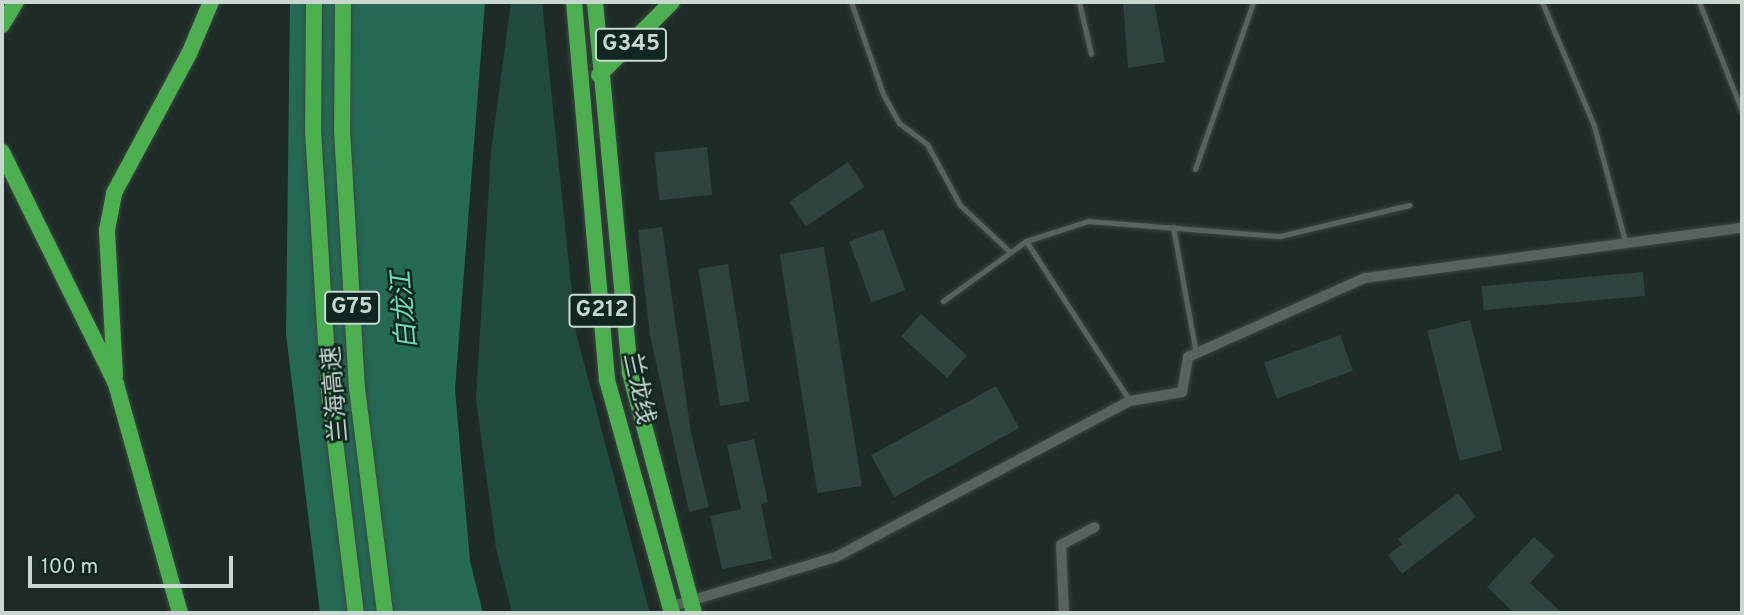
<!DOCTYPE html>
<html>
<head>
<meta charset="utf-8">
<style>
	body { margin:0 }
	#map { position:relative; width:1744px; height:615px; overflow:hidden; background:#1f2b27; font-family:Overpass,"Noto Sans SC",sans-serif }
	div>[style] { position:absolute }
	.green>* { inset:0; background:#214b3e }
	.water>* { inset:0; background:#246a55 }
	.building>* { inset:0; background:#2f443e; transform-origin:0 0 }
	.roads { filter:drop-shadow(0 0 2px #3b4642) drop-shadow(0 0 2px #3b4642) }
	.lane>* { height:5px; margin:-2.5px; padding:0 2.5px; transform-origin:2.5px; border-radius:2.5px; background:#58625e }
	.street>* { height:10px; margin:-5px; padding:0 5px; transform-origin:5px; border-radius:5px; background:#58625e }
	.fast>* { height:16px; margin:-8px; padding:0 8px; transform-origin:8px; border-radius:8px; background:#4caf50 }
	span { translate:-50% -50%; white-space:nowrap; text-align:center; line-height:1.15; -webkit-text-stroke:5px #0f2720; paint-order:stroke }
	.shield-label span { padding:2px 5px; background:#0f2720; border:2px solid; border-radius:5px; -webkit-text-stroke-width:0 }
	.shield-label { font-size:23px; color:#c9d7d1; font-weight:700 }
	.street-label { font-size:24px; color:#c9d7d1 }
	.water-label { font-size:26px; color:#71dbb9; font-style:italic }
	.frame { position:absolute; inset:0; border:4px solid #c9d7d1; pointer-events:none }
	.scale { position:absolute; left:28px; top:556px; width:205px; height:32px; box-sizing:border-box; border:4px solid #c9d7d1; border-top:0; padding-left:9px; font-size:21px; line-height:24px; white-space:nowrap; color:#c9d7d1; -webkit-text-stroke:5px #0f2720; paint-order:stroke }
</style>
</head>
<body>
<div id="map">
	<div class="green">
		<div style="clip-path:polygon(511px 2px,542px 2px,576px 333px,650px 613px,512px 613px,496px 548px,476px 399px,491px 151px)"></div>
	</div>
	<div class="water">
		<div style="clip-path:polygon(290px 2px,485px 2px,455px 389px,470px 561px,483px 613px,320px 613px,286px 334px)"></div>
	</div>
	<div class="building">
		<div style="clip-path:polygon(1123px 2px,1154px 2px,1165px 62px,1128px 68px)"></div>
		<div style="left:707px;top:147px;width:48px;height:53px;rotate:84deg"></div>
		<div style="left:848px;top:162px;width:30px;height:71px;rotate:56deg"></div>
		<div style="clip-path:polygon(662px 227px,691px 433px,709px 507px,689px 512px,650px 335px,638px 230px)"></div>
		<div style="left:883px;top:229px;width:65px;height:36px;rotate:70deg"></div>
		<div style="left:824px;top:247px;width:242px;height:45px;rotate:81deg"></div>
		<div style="left:728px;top:264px;width:139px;height:30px;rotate:81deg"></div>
		<div style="left:1643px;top:272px;width:24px;height:162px;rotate:85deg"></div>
		<div style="left:921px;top:314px;width:62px;height:30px;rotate:42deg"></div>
		<div style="left:1470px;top:320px;width:134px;height:44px;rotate:76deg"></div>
		<div style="left:1340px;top:335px;width:38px;height:81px;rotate:70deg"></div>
		<div style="left:996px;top:386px;width:48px;height:143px;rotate:61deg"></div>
		<div style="clip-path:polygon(754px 439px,768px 502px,761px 504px,772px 559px,722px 569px,710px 516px,741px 509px,727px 445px)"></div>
		<div style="clip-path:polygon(1458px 493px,1476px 517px,1402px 574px,1388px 555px,1402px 544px,1398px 539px)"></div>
		<div style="clip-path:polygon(1534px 537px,1555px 556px,1530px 583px,1562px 613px,1514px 613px,1487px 587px)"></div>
	</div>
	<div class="roads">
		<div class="lane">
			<div style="left:851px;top:2px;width:97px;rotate:70.8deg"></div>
			<div style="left:883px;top:94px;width:33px;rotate:61deg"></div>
			<div style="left:899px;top:123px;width:35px;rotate:37deg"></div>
			<div style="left:927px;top:144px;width:69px;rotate:61.6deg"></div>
			<div style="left:960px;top:205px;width:69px;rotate:43.2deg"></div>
			<div style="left:1079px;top:2px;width:53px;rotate:77deg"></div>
			<div style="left:1542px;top:2px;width:134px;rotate:67.2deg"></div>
			<div style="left:1594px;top:126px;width:119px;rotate:74.9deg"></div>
			<div style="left:1699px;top:2px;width:117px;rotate:68.5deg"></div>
			<div style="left:1195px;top:169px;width:177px;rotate:-70.8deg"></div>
			<div style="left:1173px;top:227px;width:128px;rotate:79.7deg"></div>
			<div style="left:1026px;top:241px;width:65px;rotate:-17.9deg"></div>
			<div style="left:1088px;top:221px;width:193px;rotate:4.5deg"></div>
			<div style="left:1280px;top:236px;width:133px;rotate:-13.5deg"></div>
			<div style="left:943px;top:301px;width:102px;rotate:-35.9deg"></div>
			<div style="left:1026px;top:241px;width:191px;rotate:57deg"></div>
		</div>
		<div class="street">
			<div style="left:670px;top:607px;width:173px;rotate:-16.8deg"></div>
			<div style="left:836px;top:557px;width:333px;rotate:-28deg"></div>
			<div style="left:1130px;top:401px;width:53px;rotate:-9.8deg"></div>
			<div style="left:1182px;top:392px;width:36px;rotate:-80deg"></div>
			<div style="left:1188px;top:357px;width:194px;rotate:-24.1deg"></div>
			<div style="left:1365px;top:278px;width:380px;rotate:-7.6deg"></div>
			<div style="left:1064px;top:613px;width:68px;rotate:-92.5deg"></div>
			<div style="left:1061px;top:545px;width:38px;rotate:-28deg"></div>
		</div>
		<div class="fast">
			<div style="left:314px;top:2px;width:128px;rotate:90.4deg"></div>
			<div style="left:313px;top:130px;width:261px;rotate:86.5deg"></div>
			<div style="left:329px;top:391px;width:224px;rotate:83.1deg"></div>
			<div style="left:343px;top:2px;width:128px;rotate:90.4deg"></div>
			<div style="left:342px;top:130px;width:258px;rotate:86.7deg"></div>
			<div style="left:357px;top:388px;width:227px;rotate:82.9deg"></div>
			<div style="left:574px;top:2px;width:379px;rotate:85deg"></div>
			<div style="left:607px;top:380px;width:242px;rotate:74.4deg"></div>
			<div style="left:595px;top:2px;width:373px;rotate:84.6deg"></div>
			<div style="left:630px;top:373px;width:248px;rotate:75.1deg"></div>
			<div style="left:2px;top:25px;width:27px;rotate:-59deg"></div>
			<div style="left:599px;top:75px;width:103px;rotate:-45deg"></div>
			<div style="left:2px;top:152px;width:258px;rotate:63.8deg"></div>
			<div style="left:116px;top:384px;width:238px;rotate:74.4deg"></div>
			<div style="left:115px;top:375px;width:145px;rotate:-93.2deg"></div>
			<div style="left:107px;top:230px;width:38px;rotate:-79deg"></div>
			<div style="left:114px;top:193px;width:158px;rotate:-61.7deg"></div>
			<div style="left:189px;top:54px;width:56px;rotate:-67.1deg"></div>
		</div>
	</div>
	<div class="shield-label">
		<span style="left:631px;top:45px">G345</span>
		<span style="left:352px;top:308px">G75</span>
		<span style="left:602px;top:311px">G212</span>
	</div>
	<div class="street-label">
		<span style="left:637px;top:389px;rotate:78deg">兰龙线</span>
		<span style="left:337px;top:394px;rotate:-95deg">兰海高速</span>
	</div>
	<div class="water-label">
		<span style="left:406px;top:310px;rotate:-95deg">白龙江</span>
	</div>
	<div class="frame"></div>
	<div class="scale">100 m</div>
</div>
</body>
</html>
